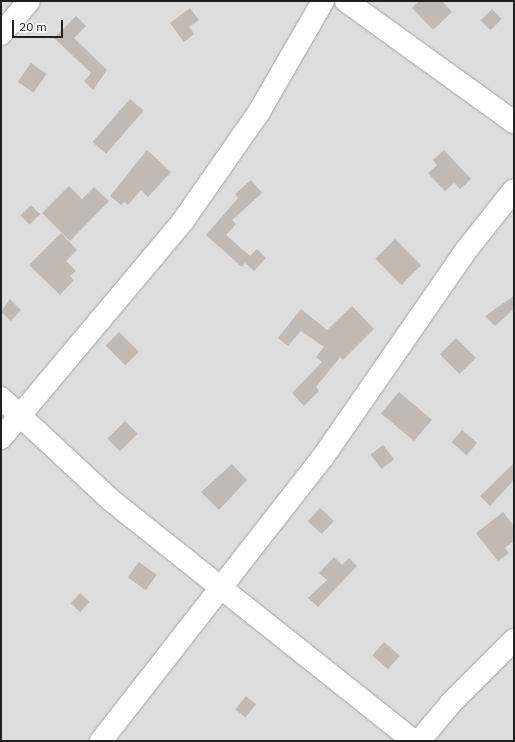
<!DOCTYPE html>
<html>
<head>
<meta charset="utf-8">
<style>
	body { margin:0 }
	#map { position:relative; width:515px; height:742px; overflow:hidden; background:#f0ede7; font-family:"IBM Plex Sans",sans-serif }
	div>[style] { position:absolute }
	.residential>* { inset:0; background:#dedddd; transform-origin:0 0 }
	.building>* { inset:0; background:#c0b9b4; transform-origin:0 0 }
	.roads { filter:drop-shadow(0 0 1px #a4a4a4) drop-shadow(0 0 1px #a4a4a4) }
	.minor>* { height:22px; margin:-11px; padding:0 11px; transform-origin:11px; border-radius:11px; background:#fff }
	span { translate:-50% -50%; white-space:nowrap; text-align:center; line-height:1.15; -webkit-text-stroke:3.5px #fff; paint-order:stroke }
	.frame { position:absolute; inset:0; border:2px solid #202020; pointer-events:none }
	.scale { position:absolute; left:12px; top:20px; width:51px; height:18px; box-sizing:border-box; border:2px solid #202020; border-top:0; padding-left:5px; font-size:12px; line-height:14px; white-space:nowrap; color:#202020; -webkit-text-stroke:3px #fff; paint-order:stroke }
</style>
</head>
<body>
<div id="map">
	<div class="residential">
		<div style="left:1px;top:1px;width:513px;height:740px"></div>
	</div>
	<div class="building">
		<div style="clip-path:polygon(419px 1px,442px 1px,452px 12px,433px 30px,412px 8px)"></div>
		<div style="clip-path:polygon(190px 8px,199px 20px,189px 27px,194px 34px,184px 42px,170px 23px)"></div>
		<div style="left:492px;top:9px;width:14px;height:16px;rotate:45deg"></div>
		<div style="clip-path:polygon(76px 16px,86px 26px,74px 38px,107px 70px,93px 90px,84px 81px,91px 73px,54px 38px)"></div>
		<div style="left:31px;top:63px;width:19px;height:23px;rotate:35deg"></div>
		<div style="left:130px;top:99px;width:18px;height:57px;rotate:41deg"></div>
		<div style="clip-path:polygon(147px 150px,171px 172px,148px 197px,141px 190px,128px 205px,124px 202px,121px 205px,110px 196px)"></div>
		<div style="clip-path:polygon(444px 150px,471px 179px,460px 189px,454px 183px,445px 191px,428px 173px,437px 165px,433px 160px)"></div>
		<div style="clip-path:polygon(251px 180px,262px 193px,232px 220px,236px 224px,226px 235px,250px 256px,257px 249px,266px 258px,254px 271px,245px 263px,242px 267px,206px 235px,238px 198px,235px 194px)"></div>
		<div style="clip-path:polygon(69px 186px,82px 199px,94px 187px,109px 201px,70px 241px,42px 213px)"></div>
		<div style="left:31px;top:205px;width:13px;height:15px;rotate:45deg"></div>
		<div style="clip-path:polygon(61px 233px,77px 250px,66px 261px,76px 271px,70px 276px,74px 280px,60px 295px,29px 265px)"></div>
		<div style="left:395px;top:239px;width:37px;height:28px;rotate:45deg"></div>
		<div style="clip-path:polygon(514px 296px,514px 309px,495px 326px,485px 316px)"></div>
		<div style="clip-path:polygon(10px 299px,21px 310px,11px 321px,1px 312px)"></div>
		<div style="clip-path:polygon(352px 306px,374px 329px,343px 360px,340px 357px,316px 387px,319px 391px,304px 406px,292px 393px,322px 362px,316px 357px,324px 347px,301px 331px,288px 346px,278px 338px,301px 309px,327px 330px)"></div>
		<div style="left:119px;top:332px;width:28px;height:19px;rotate:45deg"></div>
		<div style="left:456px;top:338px;width:28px;height:23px;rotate:45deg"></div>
		<div style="left:399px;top:392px;width:43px;height:28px;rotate:40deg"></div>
		<div style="left:125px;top:421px;width:18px;height:25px;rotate:45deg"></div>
		<div style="left:462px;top:430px;width:20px;height:16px;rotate:41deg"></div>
		<div style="left:383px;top:445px;width:18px;height:16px;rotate:52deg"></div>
		<div style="clip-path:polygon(514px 463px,514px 480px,490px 506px,480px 496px)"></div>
		<div style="clip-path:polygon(232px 464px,247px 480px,219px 510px,201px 492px)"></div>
		<div style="left:320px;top:508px;width:19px;height:18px;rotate:43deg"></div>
		<div style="clip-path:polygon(503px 512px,514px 526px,514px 541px,505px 548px,509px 553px,498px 561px,476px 533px)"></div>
		<div style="clip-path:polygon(334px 557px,342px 565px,349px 558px,357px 566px,318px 607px,308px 598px,327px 580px,319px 573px)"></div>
		<div style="left:139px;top:562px;width:22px;height:19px;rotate:36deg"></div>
		<div style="left:80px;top:593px;width:13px;height:14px;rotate:42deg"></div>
		<div style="left:384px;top:642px;width:21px;height:18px;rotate:41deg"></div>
		<div style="left:246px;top:696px;width:13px;height:17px;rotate:39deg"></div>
	</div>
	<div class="roads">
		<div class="minor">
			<div style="left:346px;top:1px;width:207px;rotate:35.8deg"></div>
			<div style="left:1px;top:34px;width:43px;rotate:-49.7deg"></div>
			<div style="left:1px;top:398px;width:151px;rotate:42.9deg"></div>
			<div style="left:112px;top:501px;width:386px;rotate:38.5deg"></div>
			<div style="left:1px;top:438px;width:283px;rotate:-50deg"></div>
			<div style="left:183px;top:221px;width:133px;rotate:-55.1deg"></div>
			<div style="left:259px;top:112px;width:128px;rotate:-60deg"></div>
			<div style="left:101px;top:741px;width:360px;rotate:-52deg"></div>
			<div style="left:323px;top:457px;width:248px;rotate:-55.3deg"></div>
			<div style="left:464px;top:253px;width:80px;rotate:-51.6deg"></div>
			<div style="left:419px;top:741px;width:51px;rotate:-49.8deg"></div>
			<div style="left:452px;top:702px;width:88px;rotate:-45deg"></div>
		</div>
	</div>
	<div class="frame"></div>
	<div class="scale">20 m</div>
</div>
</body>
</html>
